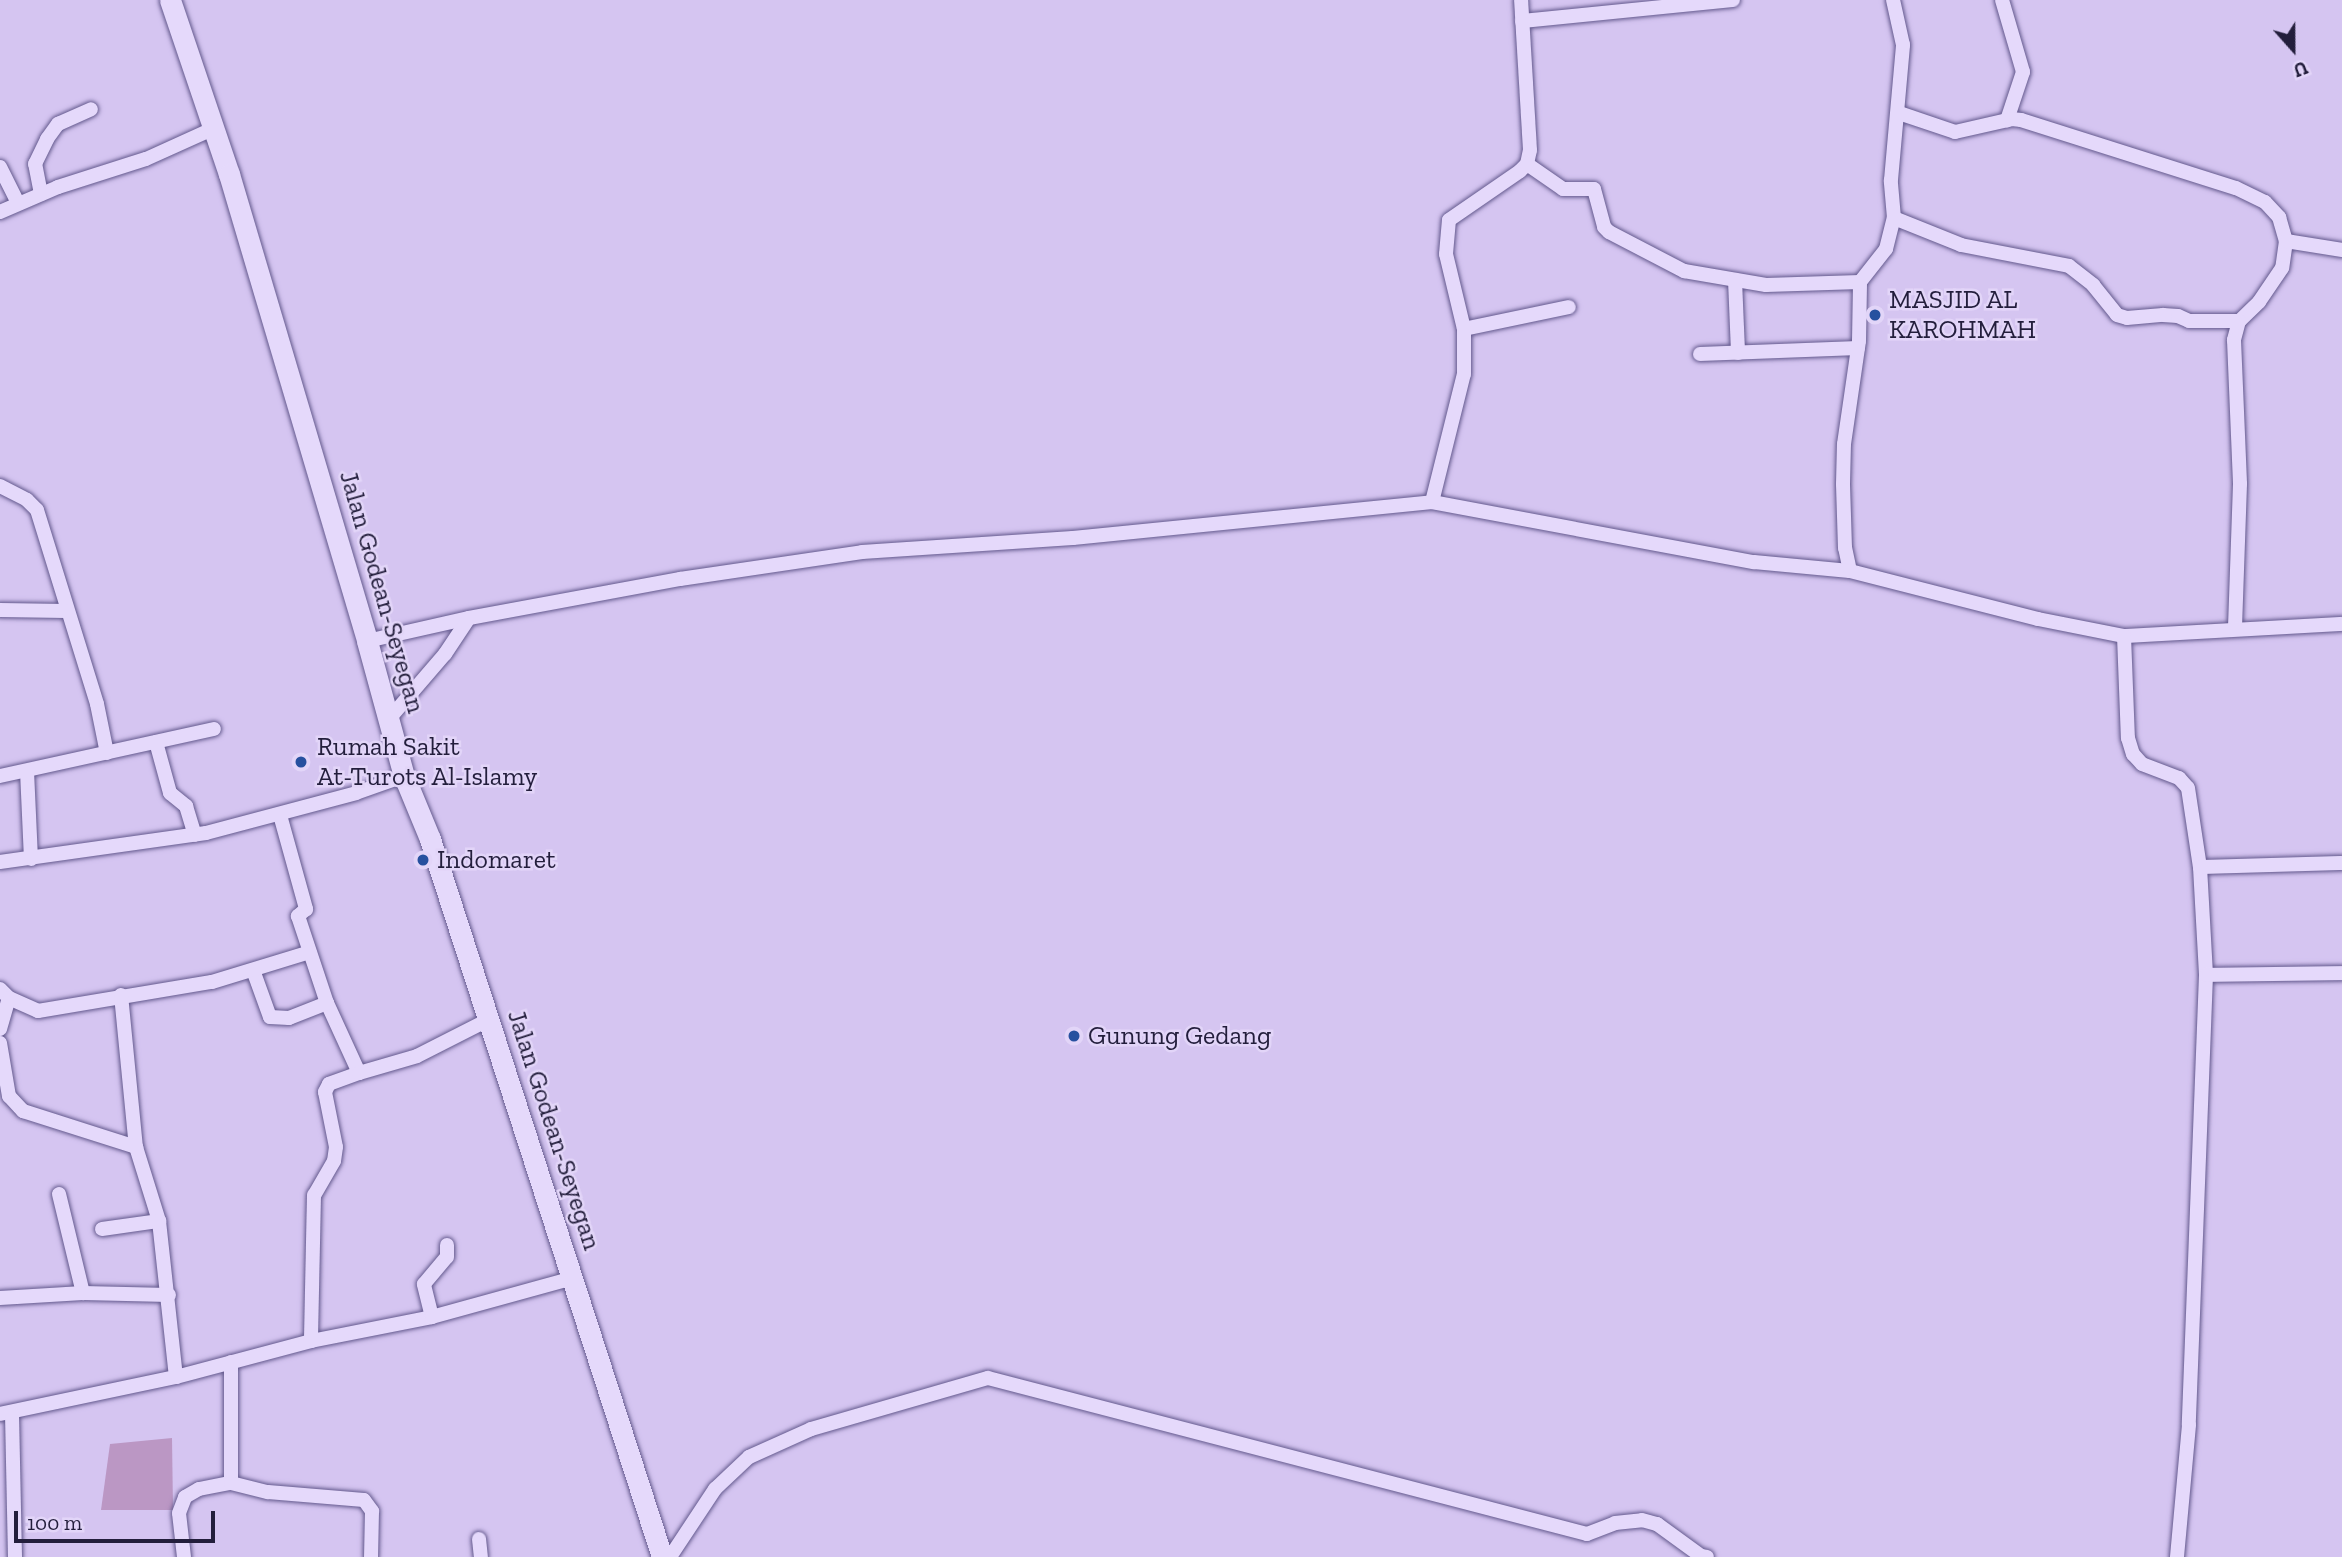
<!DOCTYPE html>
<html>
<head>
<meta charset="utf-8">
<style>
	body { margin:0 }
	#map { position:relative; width:2342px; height:1557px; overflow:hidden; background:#d5c5f1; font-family:"Zilla Slab",serif }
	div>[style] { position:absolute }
	.cemetery>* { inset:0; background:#bb97c4 }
	.roads { filter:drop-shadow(0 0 2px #63598d) drop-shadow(0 0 2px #63598d) }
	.minor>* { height:14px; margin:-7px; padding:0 7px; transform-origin:7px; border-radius:7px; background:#e5d9fb }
	.secondary>* { height:21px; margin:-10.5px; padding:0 10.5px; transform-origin:10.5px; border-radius:10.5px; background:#e5d9fb }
	.dots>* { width:19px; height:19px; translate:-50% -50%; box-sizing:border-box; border:4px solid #e2d5f8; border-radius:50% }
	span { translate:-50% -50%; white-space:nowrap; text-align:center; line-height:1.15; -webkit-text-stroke:5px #e2d5f8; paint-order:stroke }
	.poi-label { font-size:26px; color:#231e3c }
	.left { translate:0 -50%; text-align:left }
	.street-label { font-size:26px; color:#231e3c }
	.north { position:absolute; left:2258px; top:14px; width:70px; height:70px; -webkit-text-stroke:5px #e2d5f8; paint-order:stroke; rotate:159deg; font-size:19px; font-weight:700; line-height:28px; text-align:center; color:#231e3c }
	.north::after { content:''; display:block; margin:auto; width:24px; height:32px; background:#231e3c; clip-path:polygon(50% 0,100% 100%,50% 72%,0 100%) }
	.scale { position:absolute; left:14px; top:1511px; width:201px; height:32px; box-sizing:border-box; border:4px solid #231e3c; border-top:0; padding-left:9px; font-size:21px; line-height:24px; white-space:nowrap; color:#231e3c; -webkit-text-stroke:5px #e2d5f8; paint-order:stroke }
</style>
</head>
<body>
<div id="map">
	<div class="cemetery">
		<div style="clip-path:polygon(172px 1438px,173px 1510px,101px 1510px,110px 1444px)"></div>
	</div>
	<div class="roads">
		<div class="minor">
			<div style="left:2002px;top:0;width:75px;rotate:73.7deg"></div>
			<div style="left:2023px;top:72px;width:51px;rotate:108.4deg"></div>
			<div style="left:1522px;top:21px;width:212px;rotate:-5.7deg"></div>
			<div style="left:1899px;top:113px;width:59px;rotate:18.7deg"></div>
			<div style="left:1955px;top:132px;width:58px;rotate:-12.8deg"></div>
			<div style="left:2012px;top:119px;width:9px;rotate:6deg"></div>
			<div style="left:2021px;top:120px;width:225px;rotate:17.6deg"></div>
			<div style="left:2236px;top:188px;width:32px;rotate:26deg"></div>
			<div style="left:2265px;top:202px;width:21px;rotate:47deg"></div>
			<div style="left:2279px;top:217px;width:25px;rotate:74deg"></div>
			<div style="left:2286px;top:241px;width:27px;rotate:98deg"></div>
			<div style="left:2282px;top:268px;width:41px;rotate:124.1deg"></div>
			<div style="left:2259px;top:302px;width:28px;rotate:136deg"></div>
			<div style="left:2239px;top:321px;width:20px;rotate:105deg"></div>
			<div style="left:2234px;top:340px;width:144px;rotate:87.6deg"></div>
			<div style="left:2240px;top:484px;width:145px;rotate:92deg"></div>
			<div style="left:1527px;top:164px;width:44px;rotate:34.8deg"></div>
			<div style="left:1563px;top:189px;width:31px"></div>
			<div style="left:1594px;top:189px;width:39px;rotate:75deg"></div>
			<div style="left:1604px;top:227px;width:7px;rotate:45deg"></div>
			<div style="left:1609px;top:232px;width:85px;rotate:27.5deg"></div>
			<div style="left:1684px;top:271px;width:83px;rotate:9.7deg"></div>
			<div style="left:1766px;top:285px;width:94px;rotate:-1.8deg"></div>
			<div style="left:0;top:167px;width:40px;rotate:63.4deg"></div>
			<div style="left:41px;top:194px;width:31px;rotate:-101deg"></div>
			<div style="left:35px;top:164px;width:28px;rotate:-64deg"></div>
			<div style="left:47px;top:139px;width:19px;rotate:-54deg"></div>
			<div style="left:58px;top:124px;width:36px;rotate:-24deg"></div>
			<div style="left:0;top:212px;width:63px;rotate:-23.3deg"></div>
			<div style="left:58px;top:187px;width:92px;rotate:-17.7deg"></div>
			<div style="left:146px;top:159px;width:72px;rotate:-24.4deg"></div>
			<div style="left:1894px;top:218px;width:72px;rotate:21.9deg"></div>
			<div style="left:1961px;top:245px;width:110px;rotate:11deg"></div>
			<div style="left:2069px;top:266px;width:31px;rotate:38deg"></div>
			<div style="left:2093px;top:285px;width:38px;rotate:51deg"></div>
			<div style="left:2117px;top:315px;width:10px;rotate:17deg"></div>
			<div style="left:2127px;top:318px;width:36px;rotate:-5deg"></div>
			<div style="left:2163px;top:315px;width:15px;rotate:4deg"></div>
			<div style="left:2178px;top:316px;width:12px;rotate:24deg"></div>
			<div style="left:2189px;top:321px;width:50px"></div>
			<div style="left:2286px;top:241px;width:57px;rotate:9.1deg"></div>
			<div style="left:1735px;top:280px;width:73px;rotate:87.6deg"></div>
			<div style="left:1464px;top:329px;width:107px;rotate:-11.8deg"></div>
			<div style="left:1700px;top:354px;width:158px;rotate:-2.2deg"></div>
			<div style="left:0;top:486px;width:30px;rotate:27deg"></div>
			<div style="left:27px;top:500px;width:14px;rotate:45deg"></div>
			<div style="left:37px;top:510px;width:203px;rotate:72.8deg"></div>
			<div style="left:97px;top:704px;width:50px;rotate:78.5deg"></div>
			<div style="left:1432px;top:502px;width:132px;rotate:-76deg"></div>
			<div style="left:1464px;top:374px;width:45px;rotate:-90deg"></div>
			<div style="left:1464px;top:329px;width:77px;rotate:-103.5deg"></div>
			<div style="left:1446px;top:254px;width:34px;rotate:-85deg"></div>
			<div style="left:1449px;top:220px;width:86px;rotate:-34.6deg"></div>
			<div style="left:1520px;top:171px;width:10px;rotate:-45deg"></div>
			<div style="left:1527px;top:164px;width:14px;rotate:-78deg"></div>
			<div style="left:1530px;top:150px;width:150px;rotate:-93.4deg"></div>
			<div style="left:1850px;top:571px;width:24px;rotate:-102deg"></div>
			<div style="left:1845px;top:548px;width:64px;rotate:-91.8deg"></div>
			<div style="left:1843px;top:484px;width:40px;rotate:-88.6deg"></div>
			<div style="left:1844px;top:444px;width:104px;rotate:-81.7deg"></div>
			<div style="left:1859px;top:341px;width:59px;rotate:-89deg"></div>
			<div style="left:1860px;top:282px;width:42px;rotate:-51.8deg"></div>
			<div style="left:1886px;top:249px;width:32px;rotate:-76deg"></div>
			<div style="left:1894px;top:218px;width:38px;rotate:-95deg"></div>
			<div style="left:1891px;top:180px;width:136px;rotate:-84.9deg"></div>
			<div style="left:1903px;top:45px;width:46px;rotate:-102.5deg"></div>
			<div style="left:0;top:610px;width:66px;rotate:0.9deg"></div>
			<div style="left:2124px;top:636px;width:218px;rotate:-3.2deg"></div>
			<div style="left:367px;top:641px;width:105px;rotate:-12.7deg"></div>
			<div style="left:469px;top:618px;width:215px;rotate:-10.5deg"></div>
			<div style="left:680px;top:579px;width:184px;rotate:-8.4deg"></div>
			<div style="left:862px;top:552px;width:211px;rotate:-3.8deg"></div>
			<div style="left:1073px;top:538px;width:361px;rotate:-5.7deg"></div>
			<div style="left:1432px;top:502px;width:328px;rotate:10.6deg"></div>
			<div style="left:1754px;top:562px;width:96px;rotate:5.4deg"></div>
			<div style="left:1850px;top:571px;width:194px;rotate:14.3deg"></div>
			<div style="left:2038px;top:619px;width:88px;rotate:11.2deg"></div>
			<div style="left:2124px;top:636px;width:102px;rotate:87.8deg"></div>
			<div style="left:2128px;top:738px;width:17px;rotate:73deg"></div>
			<div style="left:2133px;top:754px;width:13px;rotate:48deg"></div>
			<div style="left:2142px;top:764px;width:40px;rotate:21deg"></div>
			<div style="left:2179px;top:778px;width:13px;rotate:48deg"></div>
			<div style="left:2188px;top:788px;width:80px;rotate:81.4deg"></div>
			<div style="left:2200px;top:867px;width:108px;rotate:86.8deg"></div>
			<div style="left:2206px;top:975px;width:450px;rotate:92.2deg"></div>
			<div style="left:2189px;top:1425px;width:133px;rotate:95.2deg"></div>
			<div style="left:389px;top:719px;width:86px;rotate:-49.3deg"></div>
			<div style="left:445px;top:654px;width:43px;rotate:-56.3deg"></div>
			<div style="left:156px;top:742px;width:53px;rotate:74.6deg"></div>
			<div style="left:170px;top:793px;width:21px;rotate:39deg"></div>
			<div style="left:186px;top:806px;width:30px;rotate:73deg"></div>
			<div style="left:27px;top:771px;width:88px;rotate:87.4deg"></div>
			<div style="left:0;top:776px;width:219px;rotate:-12.4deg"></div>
			<div style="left:280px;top:815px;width:98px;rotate:74.5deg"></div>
			<div style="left:306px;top:909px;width:11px;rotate:139deg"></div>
			<div style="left:298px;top:916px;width:92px;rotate:71.6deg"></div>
			<div style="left:327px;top:1003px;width:77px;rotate:65.4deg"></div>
			<div style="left:359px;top:1073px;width:32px;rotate:160deg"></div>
			<div style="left:329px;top:1084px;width:9px;rotate:117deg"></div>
			<div style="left:325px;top:1092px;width:56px;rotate:78.7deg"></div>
			<div style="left:336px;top:1147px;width:14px;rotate:98deg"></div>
			<div style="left:334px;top:1161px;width:39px;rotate:120deg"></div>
			<div style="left:314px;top:1195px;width:146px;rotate:91.2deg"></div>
			<div style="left:0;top:862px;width:208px;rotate:-8deg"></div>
			<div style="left:206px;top:833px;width:155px;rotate:-14.9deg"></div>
			<div style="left:356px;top:793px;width:51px;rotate:-19.5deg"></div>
			<div style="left:2200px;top:867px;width:142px;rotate:-1.6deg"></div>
			<div style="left:253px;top:970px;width:50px;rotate:70.1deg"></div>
			<div style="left:270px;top:1017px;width:19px;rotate:3deg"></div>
			<div style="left:289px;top:1018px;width:41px;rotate:-21.5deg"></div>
			<div style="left:2206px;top:975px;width:136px;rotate:-0.8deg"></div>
			<div style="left:0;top:989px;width:13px;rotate:45deg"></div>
			<div style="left:9px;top:998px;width:32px;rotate:24deg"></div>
			<div style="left:38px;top:1011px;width:176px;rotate:-9.5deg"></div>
			<div style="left:212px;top:982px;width:102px;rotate:-17deg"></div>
			<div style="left:121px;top:995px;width:153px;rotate:84.4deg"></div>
			<div style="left:136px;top:1147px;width:77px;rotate:72.7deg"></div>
			<div style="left:159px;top:1221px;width:157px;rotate:83.8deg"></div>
			<div style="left:0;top:1029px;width:32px;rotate:-74deg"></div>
			<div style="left:0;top:1043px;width:54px;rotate:80.4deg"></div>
			<div style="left:9px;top:1096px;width:21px;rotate:47deg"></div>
			<div style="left:23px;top:1111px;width:119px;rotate:17.7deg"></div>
			<div style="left:359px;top:1073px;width:60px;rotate:-16.3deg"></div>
			<div style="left:417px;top:1056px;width:80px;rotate:-26.9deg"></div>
			<div style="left:59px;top:1194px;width:102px;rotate:76.4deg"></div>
			<div style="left:102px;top:1229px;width:58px;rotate:-8deg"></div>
			<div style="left:0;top:1298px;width:83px;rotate:-3.4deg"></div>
			<div style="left:83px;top:1293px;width:86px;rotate:1.3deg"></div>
			<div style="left:432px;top:1317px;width:34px;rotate:-104deg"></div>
			<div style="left:424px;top:1284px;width:35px;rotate:-50deg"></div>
			<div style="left:447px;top:1257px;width:12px;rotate:-90deg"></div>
			<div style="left:0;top:1414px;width:180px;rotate:-11.9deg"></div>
			<div style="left:176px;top:1377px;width:140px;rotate:-14.9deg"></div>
			<div style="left:311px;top:1341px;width:123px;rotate:-11.2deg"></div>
			<div style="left:432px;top:1317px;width:147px;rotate:-15.4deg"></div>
			<div style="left:12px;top:1414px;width:143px;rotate:88.8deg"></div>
			<div style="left:231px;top:1483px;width:121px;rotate:-90deg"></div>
			<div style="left:479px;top:1539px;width:18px;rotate:84deg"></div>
			<div style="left:184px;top:1557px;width:44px;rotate:-96.5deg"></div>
			<div style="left:179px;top:1513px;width:17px;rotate:-69deg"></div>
			<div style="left:185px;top:1497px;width:16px;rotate:-30deg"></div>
			<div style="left:199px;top:1489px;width:33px;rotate:-11deg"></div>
			<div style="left:231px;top:1483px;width:38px;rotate:14deg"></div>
			<div style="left:268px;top:1492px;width:96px;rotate:4.8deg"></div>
			<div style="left:364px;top:1500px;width:14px;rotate:54deg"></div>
			<div style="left:372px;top:1511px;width:46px;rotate:91.2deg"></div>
			<div style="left:670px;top:1557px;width:82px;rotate:-56.5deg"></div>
			<div style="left:715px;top:1489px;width:47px;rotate:-43.3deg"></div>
			<div style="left:749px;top:1457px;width:68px;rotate:-24.3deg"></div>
			<div style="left:811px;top:1429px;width:184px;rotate:-16.1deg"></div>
			<div style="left:988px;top:1378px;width:619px;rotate:14.6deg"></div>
			<div style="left:1587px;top:1534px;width:30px;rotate:-21deg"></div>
			<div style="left:1615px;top:1523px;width:27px;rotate:-6deg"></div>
			<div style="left:1642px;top:1520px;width:16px;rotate:15deg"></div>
			<div style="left:1657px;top:1524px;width:54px;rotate:36deg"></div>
			<div style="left:1701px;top:1556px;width:6px;rotate:9deg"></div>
		</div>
		<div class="secondary">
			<div style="left:170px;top:0;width:184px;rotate:71.3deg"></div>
			<div style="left:229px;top:174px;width:487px;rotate:73.5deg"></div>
			<div style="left:367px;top:641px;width:140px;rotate:74.7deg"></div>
			<div style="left:404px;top:776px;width:68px;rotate:67.6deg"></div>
			<div style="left:430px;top:839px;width:755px;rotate:72.09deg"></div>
		</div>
	</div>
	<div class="dots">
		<div style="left:1875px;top:315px;background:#26509f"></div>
		<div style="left:301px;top:762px;background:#26509f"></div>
		<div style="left:423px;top:860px;background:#26509f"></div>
		<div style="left:1074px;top:1036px;background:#26509f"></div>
	</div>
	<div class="poi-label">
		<span class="left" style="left:1889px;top:315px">MASJID AL<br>KAROHMAH</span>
		<span class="left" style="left:317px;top:762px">Rumah Sakit<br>At-Turots Al-Islamy</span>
		<span class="left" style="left:437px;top:860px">Indomaret</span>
		<span class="left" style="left:1088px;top:1036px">Gunung Gedang</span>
	</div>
	<div class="street-label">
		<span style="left:382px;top:592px;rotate:74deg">Jalan Godean-Seyegan</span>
		<span style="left:554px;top:1130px;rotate:72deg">Jalan Godean-Seyegan</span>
	</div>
	<div class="north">U</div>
	<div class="scale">100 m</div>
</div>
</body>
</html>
